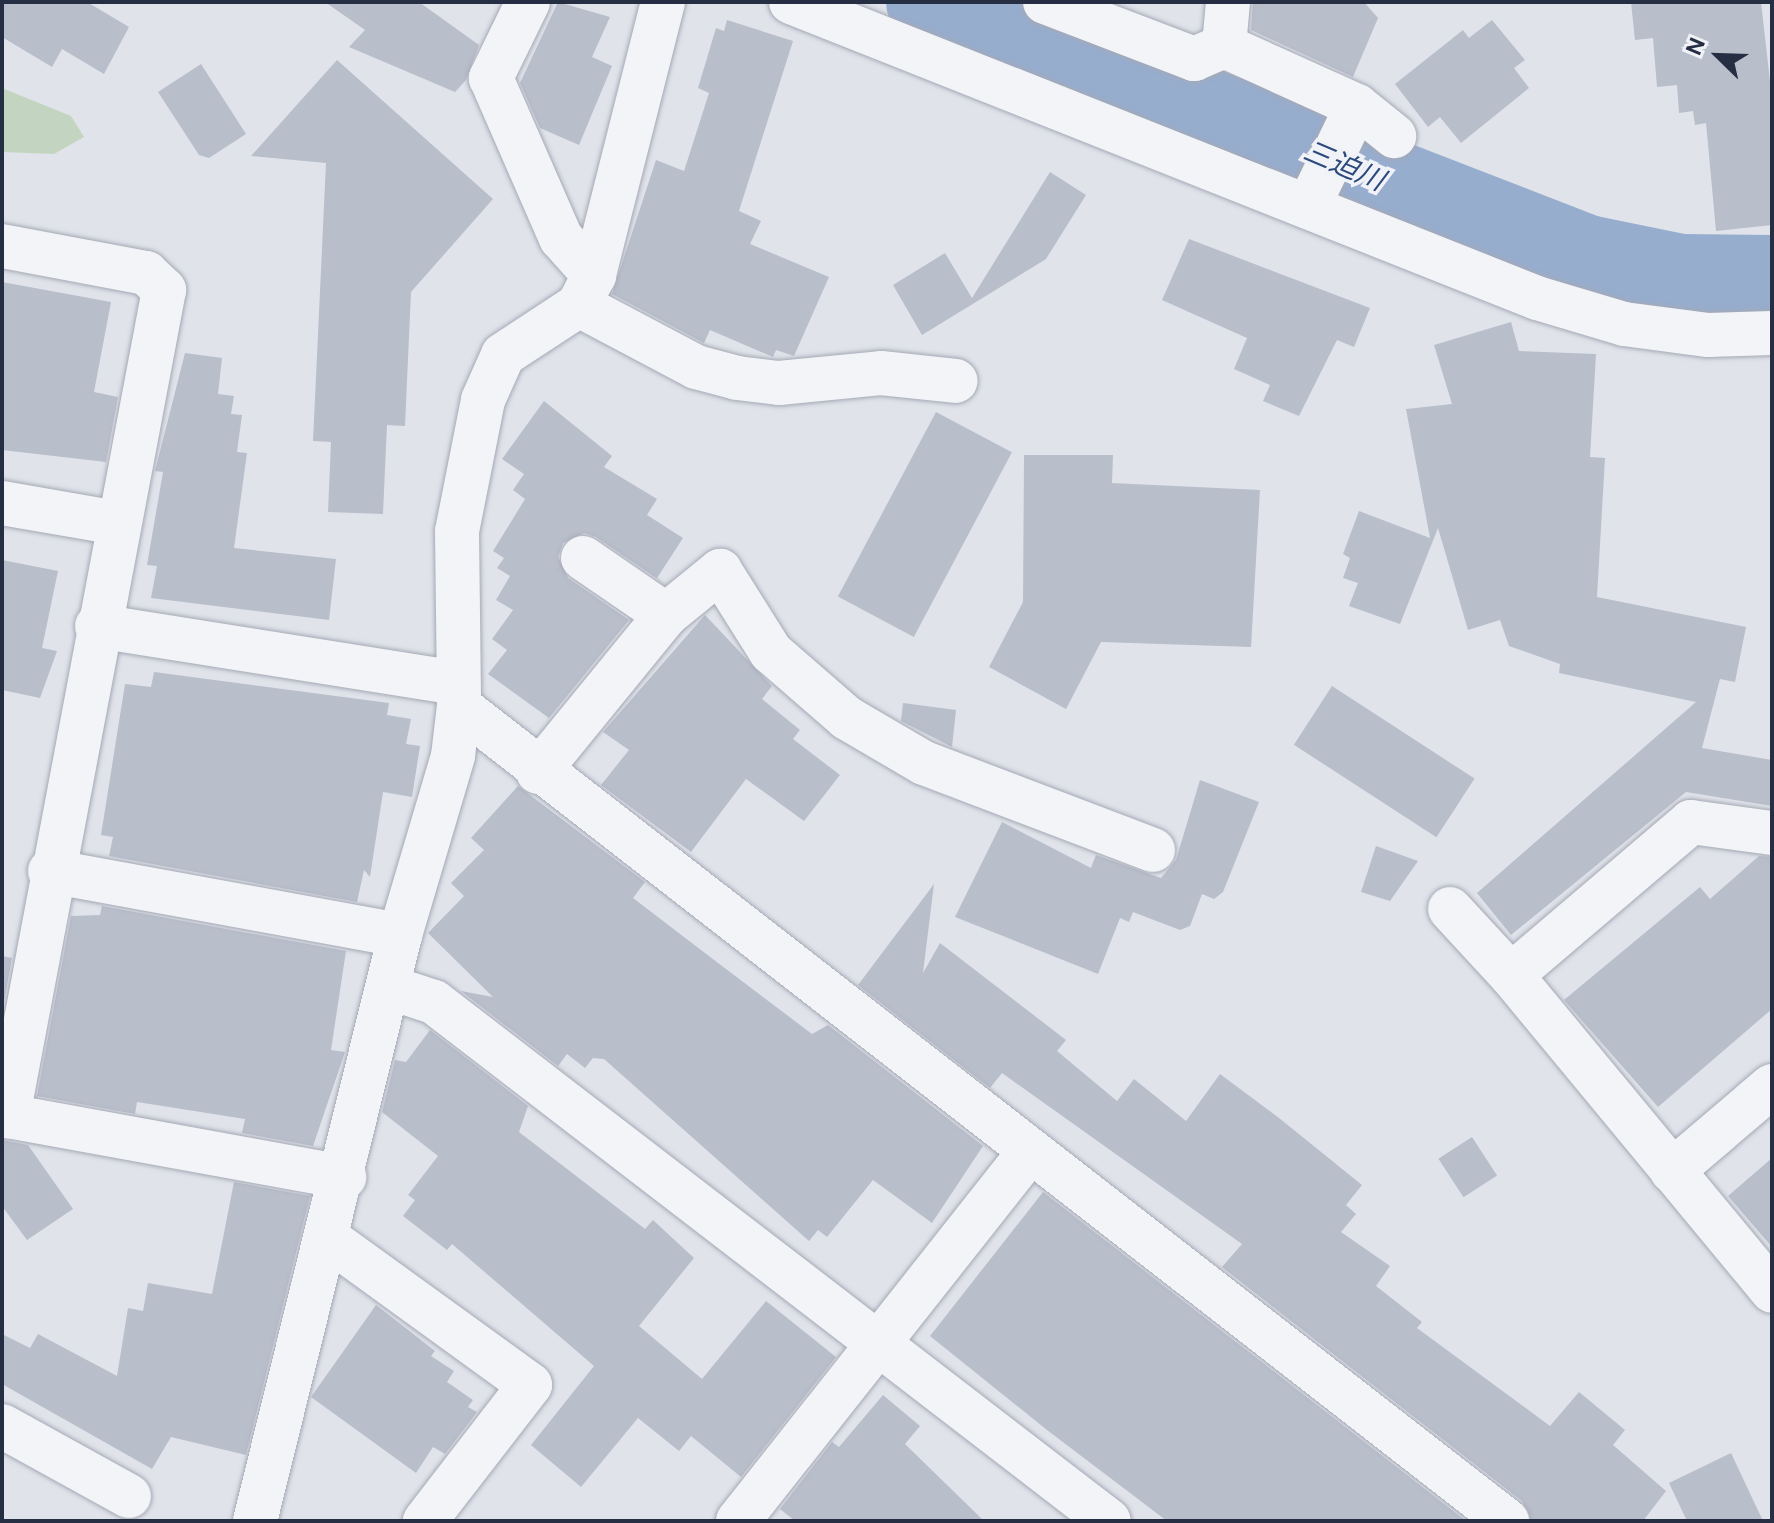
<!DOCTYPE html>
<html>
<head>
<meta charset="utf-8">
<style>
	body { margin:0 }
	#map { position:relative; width:1774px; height:1523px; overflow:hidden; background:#e0e3ea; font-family:"DM Sans","Noto Sans JP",sans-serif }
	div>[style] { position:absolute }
	.green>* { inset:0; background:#c3d5c0 }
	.river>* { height:84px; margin:-42px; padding:0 42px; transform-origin:42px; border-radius:42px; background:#97adce }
	.building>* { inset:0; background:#b9becb; transform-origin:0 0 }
	.roads { filter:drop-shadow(0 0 2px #a4a9b5) drop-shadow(0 0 2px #a4a9b5) }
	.minor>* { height:44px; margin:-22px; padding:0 22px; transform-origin:22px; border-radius:22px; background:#f3f4f8 }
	span { translate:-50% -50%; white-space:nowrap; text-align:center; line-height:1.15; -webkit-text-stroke:7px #f0f2f8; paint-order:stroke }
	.water-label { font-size:28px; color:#2c497c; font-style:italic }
	.frame { position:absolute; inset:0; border:4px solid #262e44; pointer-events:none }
	.north { position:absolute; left:1678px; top:16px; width:80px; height:80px; -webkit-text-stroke:6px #f0f2f8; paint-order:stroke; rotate:293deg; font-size:22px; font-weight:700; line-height:32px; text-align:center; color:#262e44 }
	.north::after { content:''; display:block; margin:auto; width:28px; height:36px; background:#262e44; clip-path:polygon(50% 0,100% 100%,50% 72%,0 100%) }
</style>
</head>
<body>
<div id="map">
	<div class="green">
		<div style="clip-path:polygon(2px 88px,71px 116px,84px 137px,54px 154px,2px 152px)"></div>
	</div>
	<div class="river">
		<div style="left:928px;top:2px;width:707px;rotate:21.15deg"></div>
		<div style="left:1587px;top:257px;width:95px;rotate:11.5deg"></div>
		<div style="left:1680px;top:276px;width:92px;rotate:0.6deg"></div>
	</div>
	<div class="building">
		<div style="clip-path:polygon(2px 2px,87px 2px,129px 27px,104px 74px,62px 49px,52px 67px,2px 37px)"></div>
		<div style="clip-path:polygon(325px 2px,419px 2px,479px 45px,466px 80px,455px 92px,349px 47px,365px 30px)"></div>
		<div style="clip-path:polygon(558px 2px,610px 17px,592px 57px,612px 66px,579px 145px,540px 128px,520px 83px)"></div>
		<div style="clip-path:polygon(1253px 2px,1364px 2px,1378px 18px,1353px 77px,1251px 30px)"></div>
		<div style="clip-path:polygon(1631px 2px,1761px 2px,1772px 99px,1772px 225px,1716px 231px,1706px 123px,1695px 125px,1693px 111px,1679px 113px,1677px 85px,1657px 87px,1653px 38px,1635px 40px)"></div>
		<div style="clip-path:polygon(727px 20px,793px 41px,739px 211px,761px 221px,750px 244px,829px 277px,794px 356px,776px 350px,773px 357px,710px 330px,704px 343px,612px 294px,656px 160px,684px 171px,709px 93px,698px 88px,716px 28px,724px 31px)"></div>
		<div style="clip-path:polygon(1492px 20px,1525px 60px,1514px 68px,1529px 88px,1461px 143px,1440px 117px,1428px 127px,1395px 84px,1463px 30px,1469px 38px)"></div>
		<div style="clip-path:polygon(337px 60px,493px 199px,411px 292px,405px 426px,387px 425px,383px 514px,328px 512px,331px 442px,313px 441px,326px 163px,251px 156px)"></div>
		<div style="clip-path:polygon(201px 64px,246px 134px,209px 158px,199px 155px,158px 92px)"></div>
		<div style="clip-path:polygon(1050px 172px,1086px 195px,1046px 259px,922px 335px,893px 285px,945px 253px,972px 298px)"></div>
		<div style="clip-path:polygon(1189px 239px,1370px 308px,1354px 347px,1337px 340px,1299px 416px,1263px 401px,1270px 385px,1234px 369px,1247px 338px,1162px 300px)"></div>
		<div style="clip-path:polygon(2px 282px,111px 302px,94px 392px,118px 397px,106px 462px,2px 450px)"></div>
		<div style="clip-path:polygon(1511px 322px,1519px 351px,1596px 354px,1590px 457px,1605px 458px,1597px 597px,1746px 627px,1735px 682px,1720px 679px,1702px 748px,1772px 760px,1772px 806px,1686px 792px,1511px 935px,1477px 893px,1696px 702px,1559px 673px,1560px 664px,1509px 646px,1500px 620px,1468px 630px,1438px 528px,1400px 624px,1349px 606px,1358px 583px,1343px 578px,1350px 558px,1343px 554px,1359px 511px,1430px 538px,1406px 409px,1452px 404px,1434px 345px)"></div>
		<div style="clip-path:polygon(185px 353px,222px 358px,218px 394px,234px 396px,231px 414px,242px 415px,237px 452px,247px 453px,234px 548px,336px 559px,329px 620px,151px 598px,157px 566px,147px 565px,163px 472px,155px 471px)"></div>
		<div style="clip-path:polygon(544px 401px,612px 456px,604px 467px,657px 499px,647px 515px,683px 538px,657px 578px,665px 584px,596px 537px,584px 533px,563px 543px,558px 557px,568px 578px,629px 620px,549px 718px,488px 674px,507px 650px,492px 639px,513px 610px,496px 600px,510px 576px,497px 568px,504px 558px,493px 551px,525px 499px,513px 490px,524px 474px,502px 459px)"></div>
		<div style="left:936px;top:412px;width:86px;height:209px;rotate:28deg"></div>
		<div style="clip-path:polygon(1024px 455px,1113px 455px,1112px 483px,1260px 490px,1251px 647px,1101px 642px,1066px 709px,989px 667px,1023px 602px)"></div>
		<div style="clip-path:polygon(2px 560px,58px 571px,42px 648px,57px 651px,40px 698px,2px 690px)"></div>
		<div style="clip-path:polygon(705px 615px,772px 686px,762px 699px,800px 730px,793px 739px,840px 775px,804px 821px,746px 779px,691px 852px,601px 785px,629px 750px,603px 732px)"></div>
		<div style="clip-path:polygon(154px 672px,389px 703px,387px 715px,411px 719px,406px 744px,420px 746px,412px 797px,383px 792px,370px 877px,364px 870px,357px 902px,109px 856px,113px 837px,101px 835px,125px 684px,151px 687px)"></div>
		<div style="left:1332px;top:686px;width:170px;height:70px;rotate:33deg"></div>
		<div style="clip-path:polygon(903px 703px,956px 710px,952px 747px,901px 721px)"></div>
		<div style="clip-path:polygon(1200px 780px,1259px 802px,1223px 892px,1214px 899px,1202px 894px,1190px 926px,1180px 930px,1133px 912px,1129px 922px,1120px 918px,1098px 974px,955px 917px,1002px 822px,1091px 868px,1096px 855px,1161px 878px,1176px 860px)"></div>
		<div style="clip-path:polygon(518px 786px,645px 882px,633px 898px,701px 950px,812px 1034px,828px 1025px,983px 1146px,932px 1223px,873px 1180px,827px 1237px,818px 1230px,809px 1241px,604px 1059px,593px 1058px,585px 1068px,567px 1054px,558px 1066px,461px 991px,493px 997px,428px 933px,464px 896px,451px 883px,484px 850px,471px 838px)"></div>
		<div style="clip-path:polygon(1376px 846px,1418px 861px,1390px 901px,1361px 892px)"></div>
		<div style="clip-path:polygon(1759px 856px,1772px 857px,1772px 1009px,1658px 1107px,1564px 1000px,1700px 887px,1710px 899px)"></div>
		<div style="clip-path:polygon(934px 884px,923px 973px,940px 943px,1066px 1040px,1057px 1051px,1117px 1101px,1134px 1079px,1186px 1121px,1220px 1074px,1279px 1118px,1362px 1185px,1346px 1205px,1356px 1214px,1341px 1232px,1390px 1266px,1376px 1286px,1422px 1322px,1417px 1328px,1550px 1426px,1579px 1392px,1625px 1430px,1613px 1445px,1666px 1491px,1643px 1521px,1531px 1521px,1522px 1501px,1222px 1267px,1242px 1244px,1002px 1073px,990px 1088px,858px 985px)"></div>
		<div style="clip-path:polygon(102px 906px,346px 951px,331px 1050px,345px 1052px,313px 1146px,242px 1133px,245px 1119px,137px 1102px,135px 1114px,37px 1096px,71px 916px,100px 915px)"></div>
		<div style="clip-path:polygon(2px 956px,12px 958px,2px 1013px)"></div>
		<div style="clip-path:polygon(430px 1030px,528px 1106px,519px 1132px,645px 1229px,653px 1220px,694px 1258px,639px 1326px,702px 1379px,766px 1301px,836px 1357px,741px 1477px,691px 1436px,679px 1451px,638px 1418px,581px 1487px,531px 1445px,594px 1366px,452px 1244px,447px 1250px,403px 1216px,415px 1200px,408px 1195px,438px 1156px,382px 1112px,395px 1060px,406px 1062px)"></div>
		<div style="left:1472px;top:1137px;width:46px;height:40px;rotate:57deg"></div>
		<div style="clip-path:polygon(2px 1140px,28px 1145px,73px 1209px,27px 1240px,2px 1206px)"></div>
		<div style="clip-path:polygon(1772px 1158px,1772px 1247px,1728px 1196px)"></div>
		<div style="clip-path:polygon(234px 1182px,310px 1196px,246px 1455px,171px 1437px,152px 1469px,2px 1384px,2px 1334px,30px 1348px,38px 1334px,117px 1376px,128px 1308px,143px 1311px,148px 1283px,212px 1294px)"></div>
		<div style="clip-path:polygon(1043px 1192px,1466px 1521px,1167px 1521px,1047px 1430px,930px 1336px)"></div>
		<div style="clip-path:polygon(376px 1305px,435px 1351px,431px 1356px,454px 1371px,447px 1382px,473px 1400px,468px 1407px,477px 1412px,445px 1454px,433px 1447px,416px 1473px,311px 1397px)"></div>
		<div style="clip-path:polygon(883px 1395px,920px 1426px,905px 1444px,984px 1521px,795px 1521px,780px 1509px,832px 1442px,839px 1447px)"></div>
		<div style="clip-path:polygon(1731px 1453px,1763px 1521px,1687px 1521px,1669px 1483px)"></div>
	</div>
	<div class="roads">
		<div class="minor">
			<div style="left:528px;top:2px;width:85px;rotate:116deg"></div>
			<div style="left:491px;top:78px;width:175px;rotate:66.4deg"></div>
			<div style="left:561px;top:238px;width:50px;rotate:48.3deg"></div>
			<div style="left:663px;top:2px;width:282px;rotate:104.2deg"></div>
			<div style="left:594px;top:275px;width:34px;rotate:117deg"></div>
			<div style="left:579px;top:305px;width:91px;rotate:146.7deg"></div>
			<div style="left:503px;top:355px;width:49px;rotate:114deg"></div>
			<div style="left:483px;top:400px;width:134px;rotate:101.2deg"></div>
			<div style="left:457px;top:531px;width:175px;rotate:89.3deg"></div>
			<div style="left:459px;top:706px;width:1328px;rotate:37.87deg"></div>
			<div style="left:791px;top:2px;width:803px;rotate:21.64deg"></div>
			<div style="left:1537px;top:298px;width:91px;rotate:16.6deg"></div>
			<div style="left:1624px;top:324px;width:85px;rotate:7.5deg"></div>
			<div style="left:1708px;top:335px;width:64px;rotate:-1.8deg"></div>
			<div style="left:1045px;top:2px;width:160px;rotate:20.9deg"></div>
			<div style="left:1194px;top:59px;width:33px;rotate:-23deg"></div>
			<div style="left:1224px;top:46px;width:146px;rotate:24.3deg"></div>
			<div style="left:1357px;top:106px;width:48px;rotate:39deg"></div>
			<div style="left:1224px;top:46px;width:44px;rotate:-84.8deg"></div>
			<div style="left:1308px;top:207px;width:112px;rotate:-64.1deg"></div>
			<div style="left:2px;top:246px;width:147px;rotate:10.6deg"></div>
			<div style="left:146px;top:273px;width:25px;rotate:43deg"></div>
			<div style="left:164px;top:290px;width:841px;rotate:100.7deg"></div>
			<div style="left:579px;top:305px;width:132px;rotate:27.9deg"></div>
			<div style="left:696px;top:367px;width:42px;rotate:15deg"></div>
			<div style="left:737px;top:378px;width:42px;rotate:6.8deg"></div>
			<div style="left:779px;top:383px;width:102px;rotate:-5.6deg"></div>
			<div style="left:881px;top:373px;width:75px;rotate:6.1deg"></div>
			<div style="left:2px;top:503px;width:118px;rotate:9.8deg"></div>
			<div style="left:583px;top:558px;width:101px;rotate:34.5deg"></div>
			<div style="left:97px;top:626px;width:365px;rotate:9deg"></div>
			<div style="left:538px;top:772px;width:203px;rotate:-50.8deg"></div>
			<div style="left:666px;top:615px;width:70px;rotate:-39.2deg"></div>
			<div style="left:720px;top:571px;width:96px;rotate:57.8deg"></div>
			<div style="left:771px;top:652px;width:101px;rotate:41deg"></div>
			<div style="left:847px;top:718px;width:89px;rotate:30.3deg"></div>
			<div style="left:924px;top:763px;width:245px;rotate:20.8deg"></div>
			<div style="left:1772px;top:833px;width:82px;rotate:-172.3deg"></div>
			<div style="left:1691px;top:822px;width:236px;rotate:139.6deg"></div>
			<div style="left:1511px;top:975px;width:410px;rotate:50.4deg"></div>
			<div style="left:50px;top:871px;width:356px;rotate:10.4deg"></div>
			<div style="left:1450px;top:909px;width:90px;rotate:47.3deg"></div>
			<div style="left:388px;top:987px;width:48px;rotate:18.1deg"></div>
			<div style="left:434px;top:1002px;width:851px;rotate:37.56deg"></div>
			<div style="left:2px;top:1115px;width:348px;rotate:10.3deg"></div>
			<div style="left:1672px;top:1171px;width:131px;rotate:-40.4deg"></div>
			<div style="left:330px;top:1240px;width:247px;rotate:35.9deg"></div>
			<div style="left:530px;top:1385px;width:172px;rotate:127.7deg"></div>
			<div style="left:2px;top:1426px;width:145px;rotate:28.9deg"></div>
			<div style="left:255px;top:1521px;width:604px;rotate:-76.1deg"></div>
			<div style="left:400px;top:935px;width:187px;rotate:-73.5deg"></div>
			<div style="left:453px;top:756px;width:50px;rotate:-83.2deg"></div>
			<div style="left:738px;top:1521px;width:471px;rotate:-51.7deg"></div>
		</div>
	</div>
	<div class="water-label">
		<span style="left:1344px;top:166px;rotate:23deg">三迫川</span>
	</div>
	<div class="frame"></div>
	<div class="north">N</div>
</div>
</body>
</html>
